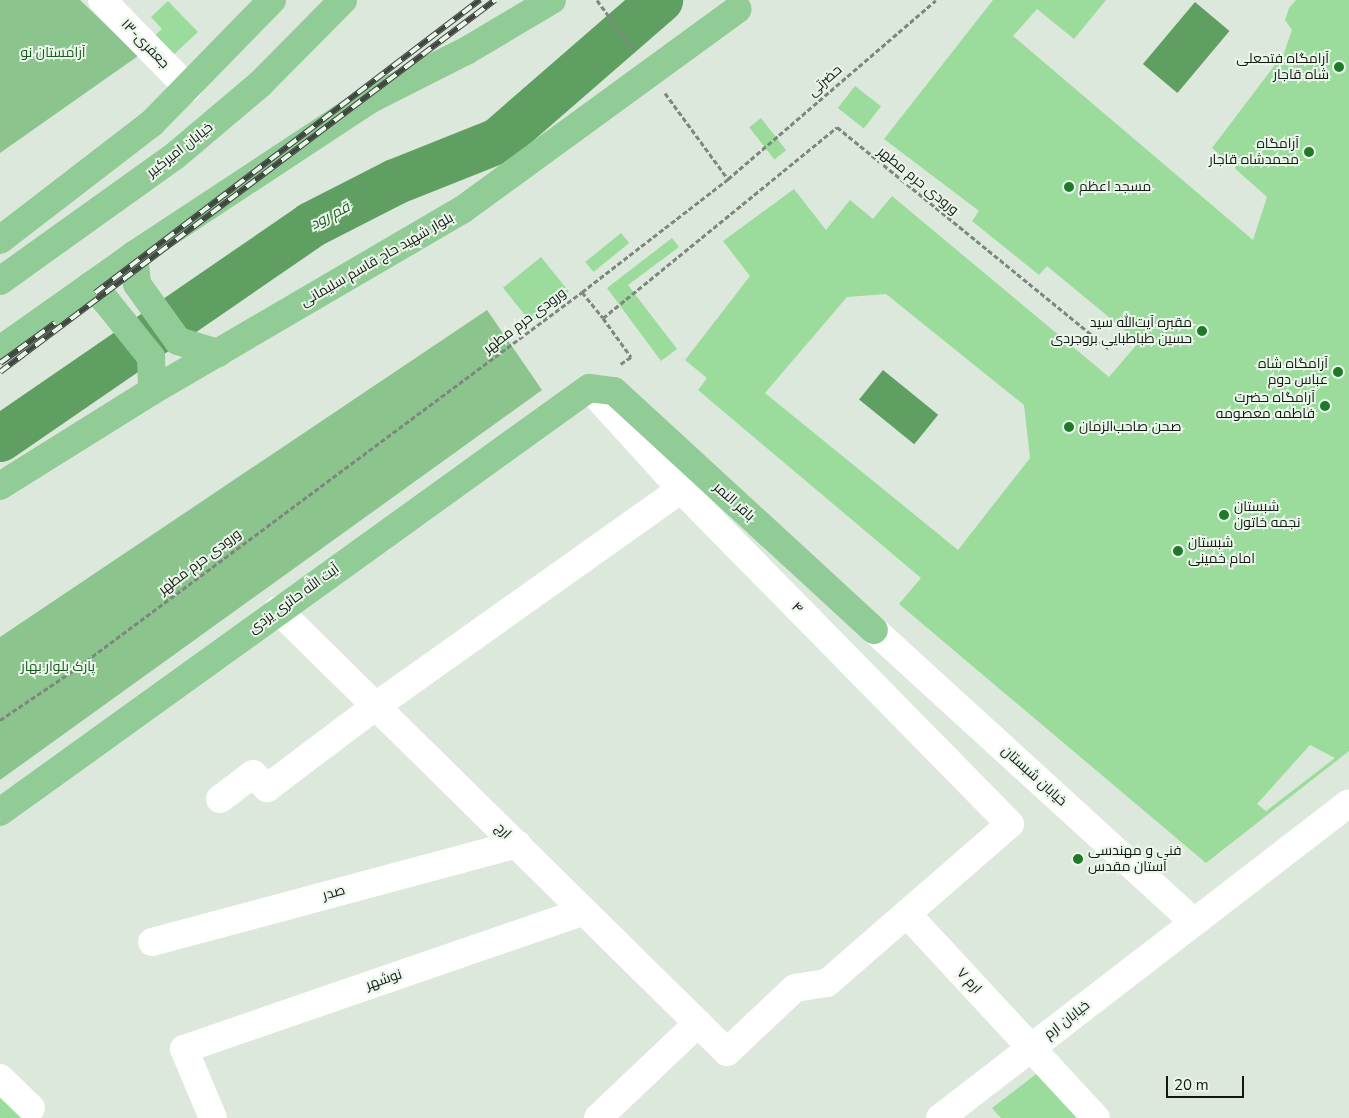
<!DOCTYPE html>
<html>
<head>
<meta charset="utf-8">
<style>
	body { margin:0 }
	#map { position:relative; width:1349px; height:1118px; overflow:hidden; background:#dce8dc; font-family:"Nunito Sans",Cairo,sans-serif }
	div>[style] { position:absolute }
	.green>* { inset:0; background:#8bc48c }
	.water>* { inset:0; background:#609f62; transform-origin:0 0 }
	.river>* { height:46px; margin:-23px; padding:0 23px; transform-origin:23px; border-radius:23px; background:#609f62 }
	.building>* { inset:0; background:#9bdc9c; transform-origin:0 0 }
	.path>* { height:3px; margin-top:-1.5px; transform-origin:0; background:repeating-linear-gradient(90deg,#7e877e 0 5px,transparent 0 7.5px) }
	.minor>* { height:28px; margin:-14px; padding:0 14px; transform-origin:14px; border-radius:14px; background:#fff }
	.major>* { height:28px; margin:-14px; padding:0 14px; transform-origin:14px; border-radius:14px; background:#91cb95 }
	.rail>* { height:5.5px; margin-top:-2.75px; transform-origin:0; background:repeating-linear-gradient(90deg,#e9f6e9 0 11px,#404640 0 22px); box-sizing:border-box; border-block:1px solid #404640 }
	.dots>* { width:14px; height:14px; translate:-50% -50%; box-sizing:border-box; border:2px solid #e9f6e9; border-radius:50% }
	span { translate:-50% -50%; white-space:nowrap; text-align:center; line-height:1.15; -webkit-text-stroke:4px #e9f6e9; paint-order:stroke }
	.street-label { font-size:14px; color:#131813 }
	.park-label { font-size:14px; color:#195b1f }
	.poi-label { font-size:14px; color:#131813 }
	.right { translate:-100% -50%; text-align:right }
	.left { translate:0 -50%; text-align:left }
	.water-label { font-size:15px; color:#1f6025; font-style:italic }
	.scale { position:absolute; left:1166px; top:1076px; width:78px; height:22px; box-sizing:border-box; border:2px solid #131813; border-top:0; padding-left:6px; font-size:15px; line-height:18px; white-space:nowrap; color:#131813; -webkit-text-stroke:4px #e9f6e9; paint-order:stroke }
</style>
</head>
<body>
<div id="map">
	<div class="green">
		<div style="clip-path:polygon(0 0,80px 0,138px 56px,0 153px)"></div>
		<div style="clip-path:polygon(487px 310px,542px 390px,0 780px,0 637px)"></div>
	</div>
	<div class="water">
		<div style="left:1195px;top:2px;width:45px;height:81px;rotate:40deg"></div>
		<div style="left:883px;top:370px;width:71px;height:38px;rotate:39deg"></div>
	</div>
	<div class="river">
		<div style="left:0;top:439px;width:378px;rotate:-34.5deg"></div>
		<div style="left:311px;top:225px;width:94px;rotate:-27.1deg"></div>
		<div style="left:395px;top:182px;width:111px;rotate:-21.7deg"></div>
		<div style="left:498px;top:141px;width:215px;rotate:-41deg"></div>
	</div>
	<div class="building">
		<div style="clip-path:polygon(evenodd,993px 0,1106px 0,1074px 39px,1037px 9px,1013px 36px,1253px 240px,1267px 197px,1212px 148px,1284px 53px,1292px 30px,1285px 20px,1289px 8px,1296px 0,1349px 0,1349px 751px,1206px 863px,899px 604px,921px 578px,698px 390px,707px 378px,685px 360px,750px 276px,723px 241px,794px 189px,826px 230px,850px 200px,873px 219px,892px 196px,1109px 377px,1139px 342px,1047px 266px,1039px 275px,972px 221px,979px 211px,884px 139px,993px 0,886px 294px,1024px 405px,1030px 458px,958px 550px,765px 393px,847px 297px,886px 294px,993px 0,1310px 745px,1335px 758px,1266px 811px,1257px 804px,1310px 745px)"></div>
		<div style="clip-path:polygon(168px 1px,198px 32px,171px 57px,152px 38px,162px 29px,151px 17px)"></div>
		<div style="left:855px;top:86px;width:33px;height:28px;rotate:38deg"></div>
		<div style="left:761px;top:118px;width:41px;height:15px;rotate:52deg"></div>
		<div style="left:621px;top:233px;width:13px;height:46px;rotate:51deg"></div>
		<div style="clip-path:polygon(672px 238px,679px 247px,628px 285px,677px 349px,661px 361px,607px 288px)"></div>
		<div style="left:541px;top:257px;width:44px;height:49px;rotate:51deg"></div>
		<div style="clip-path:polygon(1044px 1068px,1091px 1118px,1001px 1118px,992px 1108px)"></div>
		<div style="clip-path:polygon(0 1094px,26px 1118px,0 1118px)"></div>
	</div>
	<div class="path">
		<div style="left:597px;top:0;width:64px;rotate:53.8deg"></div>
		<div style="left:665px;top:93px;width:107px;rotate:53.8deg"></div>
		<div style="left:582px;top:292px;width:33px;rotate:51deg"></div>
		<div style="left:603px;top:318px;width:302px;rotate:-39.2deg"></div>
		<div style="left:837px;top:127px;width:351px;rotate:39.2deg"></div>
		<div style="left:603px;top:318px;width:48px;rotate:54.3deg"></div>
		<div style="left:631px;top:357px;width:14px;rotate:146deg"></div>
		<div style="left:0;top:720px;width:89px;rotate:-34deg"></div>
		<div style="left:74px;top:670px;width:633px;rotate:-36.65deg"></div>
		<div style="left:582px;top:292px;width:185px;rotate:-37.7deg"></div>
		<div style="left:728px;top:179px;width:274px;rotate:-40.7deg"></div>
	</div>
	<div class="minor">
		<div style="left:102px;top:0;width:123px;rotate:45.7deg"></div>
		<div style="left:278px;top:610px;width:630px;rotate:44.55deg"></div>
		<div style="left:727px;top:1052px;width:93px;rotate:-43.3deg"></div>
		<div style="left:795px;top:988px;width:32px;rotate:-9deg"></div>
		<div style="left:827px;top:983px;width:242px;rotate:-41deg"></div>
		<div style="left:1010px;top:824px;width:470px;rotate:-134.5deg"></div>
		<div style="left:681px;top:489px;width:137px;rotate:-132.3deg"></div>
		<div style="left:874px;top:630px;width:433px;rotate:42.4deg"></div>
		<div style="left:220px;top:799px;width:41px;rotate:-37.1deg"></div>
		<div style="left:253px;top:774px;width:20px;rotate:45deg"></div>
		<div style="left:267px;top:788px;width:136px;rotate:-37deg"></div>
		<div style="left:376px;top:706px;width:374px;rotate:-35.4deg"></div>
		<div style="left:907px;top:914px;width:278px;rotate:47.2deg"></div>
		<div style="left:152px;top:942px;width:378px;rotate:-15deg"></div>
		<div style="left:0;top:1078px;width:43px;rotate:44.1deg"></div>
		<div style="left:213px;top:1118px;width:75px;rotate:-112.8deg"></div>
		<div style="left:184px;top:1049px;width:423px;rotate:-19deg"></div>
		<div style="left:598px;top:1118px;width:138px;rotate:-43.5deg"></div>
		<div style="left:940px;top:1118px;width:516px;rotate:-37.6deg"></div>
	</div>
	<div class="major">
		<div style="left:0;top:240px;width:192px;rotate:-37.6deg"></div>
		<div style="left:152px;top:123px;width:172px;rotate:-45.7deg"></div>
		<div style="left:134px;top:255px;width:29px;rotate:84deg"></div>
		<div style="left:137px;top:284px;width:70px;rotate:54.3deg"></div>
		<div style="left:178px;top:341px;width:42px;rotate:16.7deg"></div>
		<div style="left:0;top:281px;width:216px;rotate:-35.6deg"></div>
		<div style="left:176px;top:155px;width:110px;rotate:-40.2deg"></div>
		<div style="left:260px;top:84px;width:118px;rotate:-45.3deg"></div>
		<div style="left:90px;top:286px;width:22px;rotate:43deg"></div>
		<div style="left:106px;top:301px;width:72px;rotate:51.2deg"></div>
		<div style="left:151px;top:357px;width:34px;rotate:88deg"></div>
		<div style="left:0;top:350px;width:164px;rotate:-35.3deg"></div>
		<div style="left:134px;top:255px;width:282px;rotate:-33.4deg"></div>
		<div style="left:369px;top:100px;width:109px;rotate:-26.8deg"></div>
		<div style="left:466px;top:51px;width:100px;rotate:-30.7deg"></div>
		<div style="left:0;top:486px;width:179px;rotate:-32deg"></div>
		<div style="left:152px;top:391px;width:359px;rotate:-30.3deg"></div>
		<div style="left:462px;top:210px;width:341px;rotate:-36.1deg"></div>
		<div style="left:0;top:812px;width:726px;rotate:-35.75deg"></div>
		<div style="left:589px;top:388px;width:25px;rotate:7deg"></div>
		<div style="left:614px;top:391px;width:353px;rotate:42.6deg"></div>
	</div>
	<div class="rail">
		<div style="left:95px;top:293px;width:484px;rotate:-37.3deg"></div>
		<div style="left:0;top:363px;width:68px;rotate:-36deg"></div>
		<div style="left:0;top:372px;width:619px;rotate:-36.93deg"></div>
	</div>
	<div class="dots">
		<div style="left:1339px;top:67px;background:#1e7929"></div>
		<div style="left:1309px;top:152px;background:#1e7929"></div>
		<div style="left:1069px;top:187px;background:#1e7929"></div>
		<div style="left:1202px;top:331px;background:#1e7929"></div>
		<div style="left:1338px;top:372px;background:#1e7929"></div>
		<div style="left:1325px;top:406px;background:#1e7929"></div>
		<div style="left:1069px;top:427px;background:#1e7929"></div>
		<div style="left:1224px;top:515px;background:#1e7929"></div>
		<div style="left:1178px;top:551px;background:#1e7929"></div>
		<div style="left:1078px;top:859px;background:#1e7929"></div>
	</div>
	<div class="street-label">
		<span style="left:145px;top:44px;rotate:46deg">جعفری-۱۳</span>
		<span style="left:825px;top:81px;rotate:-41deg">حضرتی</span>
		<span style="left:180px;top:150px;rotate:-38deg">خیابان امیرکبیر</span>
		<span style="left:918px;top:181px;rotate:39deg">ورودی حرم مطهر</span>
		<span style="left:377px;top:260px;rotate:-30deg">بلوار شهید حاج قاسم سلیمانی</span>
		<span style="left:525px;top:321px;rotate:-37deg">ورودی حرم مطهر</span>
		<span style="left:734px;top:502px;rotate:42deg">باقر النمر</span>
		<span style="left:200px;top:562px;rotate:-37deg">ورودی حرم مطهر</span>
		<span style="left:294px;top:599px;rotate:-36deg">آیت الله‌ حائری‌ یزدی</span>
		<span style="left:797px;top:608px;rotate:45deg">۴</span>
		<span style="left:1034px;top:776px;rotate:42deg">خیابان شبستان</span>
		<span style="left:503px;top:831px;rotate:45deg">ارج</span>
		<span style="left:334px;top:893px;rotate:-15deg">صدر</span>
		<span style="left:384px;top:980px;rotate:-19deg">نوشهر</span>
		<span style="left:969px;top:981px;rotate:47deg">ارم ۷</span>
		<span style="left:1067px;top:1020px;rotate:-38deg">خیابان ارم</span>
	</div>
	<div class="park-label">
		<span style="left:53px;top:53px">آرامستان نو</span>
		<span style="left:58px;top:667px">پارک بلوار بهار</span>
	</div>
	<div class="poi-label">
		<span class="right" style="left:1329px;top:67px">آرامگاه فتحعلی<br>شاه قاجار</span>
		<span class="right" style="left:1299px;top:152px">آرامگاه<br>محمدشاه قاجار</span>
		<span class="left" style="left:1079px;top:187px">مسجد اعظم</span>
		<span class="right" style="left:1192px;top:331px">مقبره آیت‌الله سید<br>حسین طباطبایی بروجردی</span>
		<span class="right" style="left:1328px;top:372px">آرامگاه شاه<br>عباس دوم</span>
		<span class="right" style="left:1315px;top:406px">آرامگاه حضرت<br>فاطمه معصومه</span>
		<span class="left" style="left:1079px;top:427px">صحن صاحب‌الزمان</span>
		<span class="left" style="left:1234px;top:515px">شبستان<br>نجمه خاتون</span>
		<span class="left" style="left:1188px;top:551px">شبستان<br>امام خمینی</span>
		<span class="left" style="left:1088px;top:859px">فنی و مهندسی<br>آستان مقدس</span>
	</div>
	<div class="water-label">
		<span style="left:330px;top:216px;rotate:-28deg">قم رود</span>
	</div>
	<div class="scale">20 m</div>
</div>
</body>
</html>
